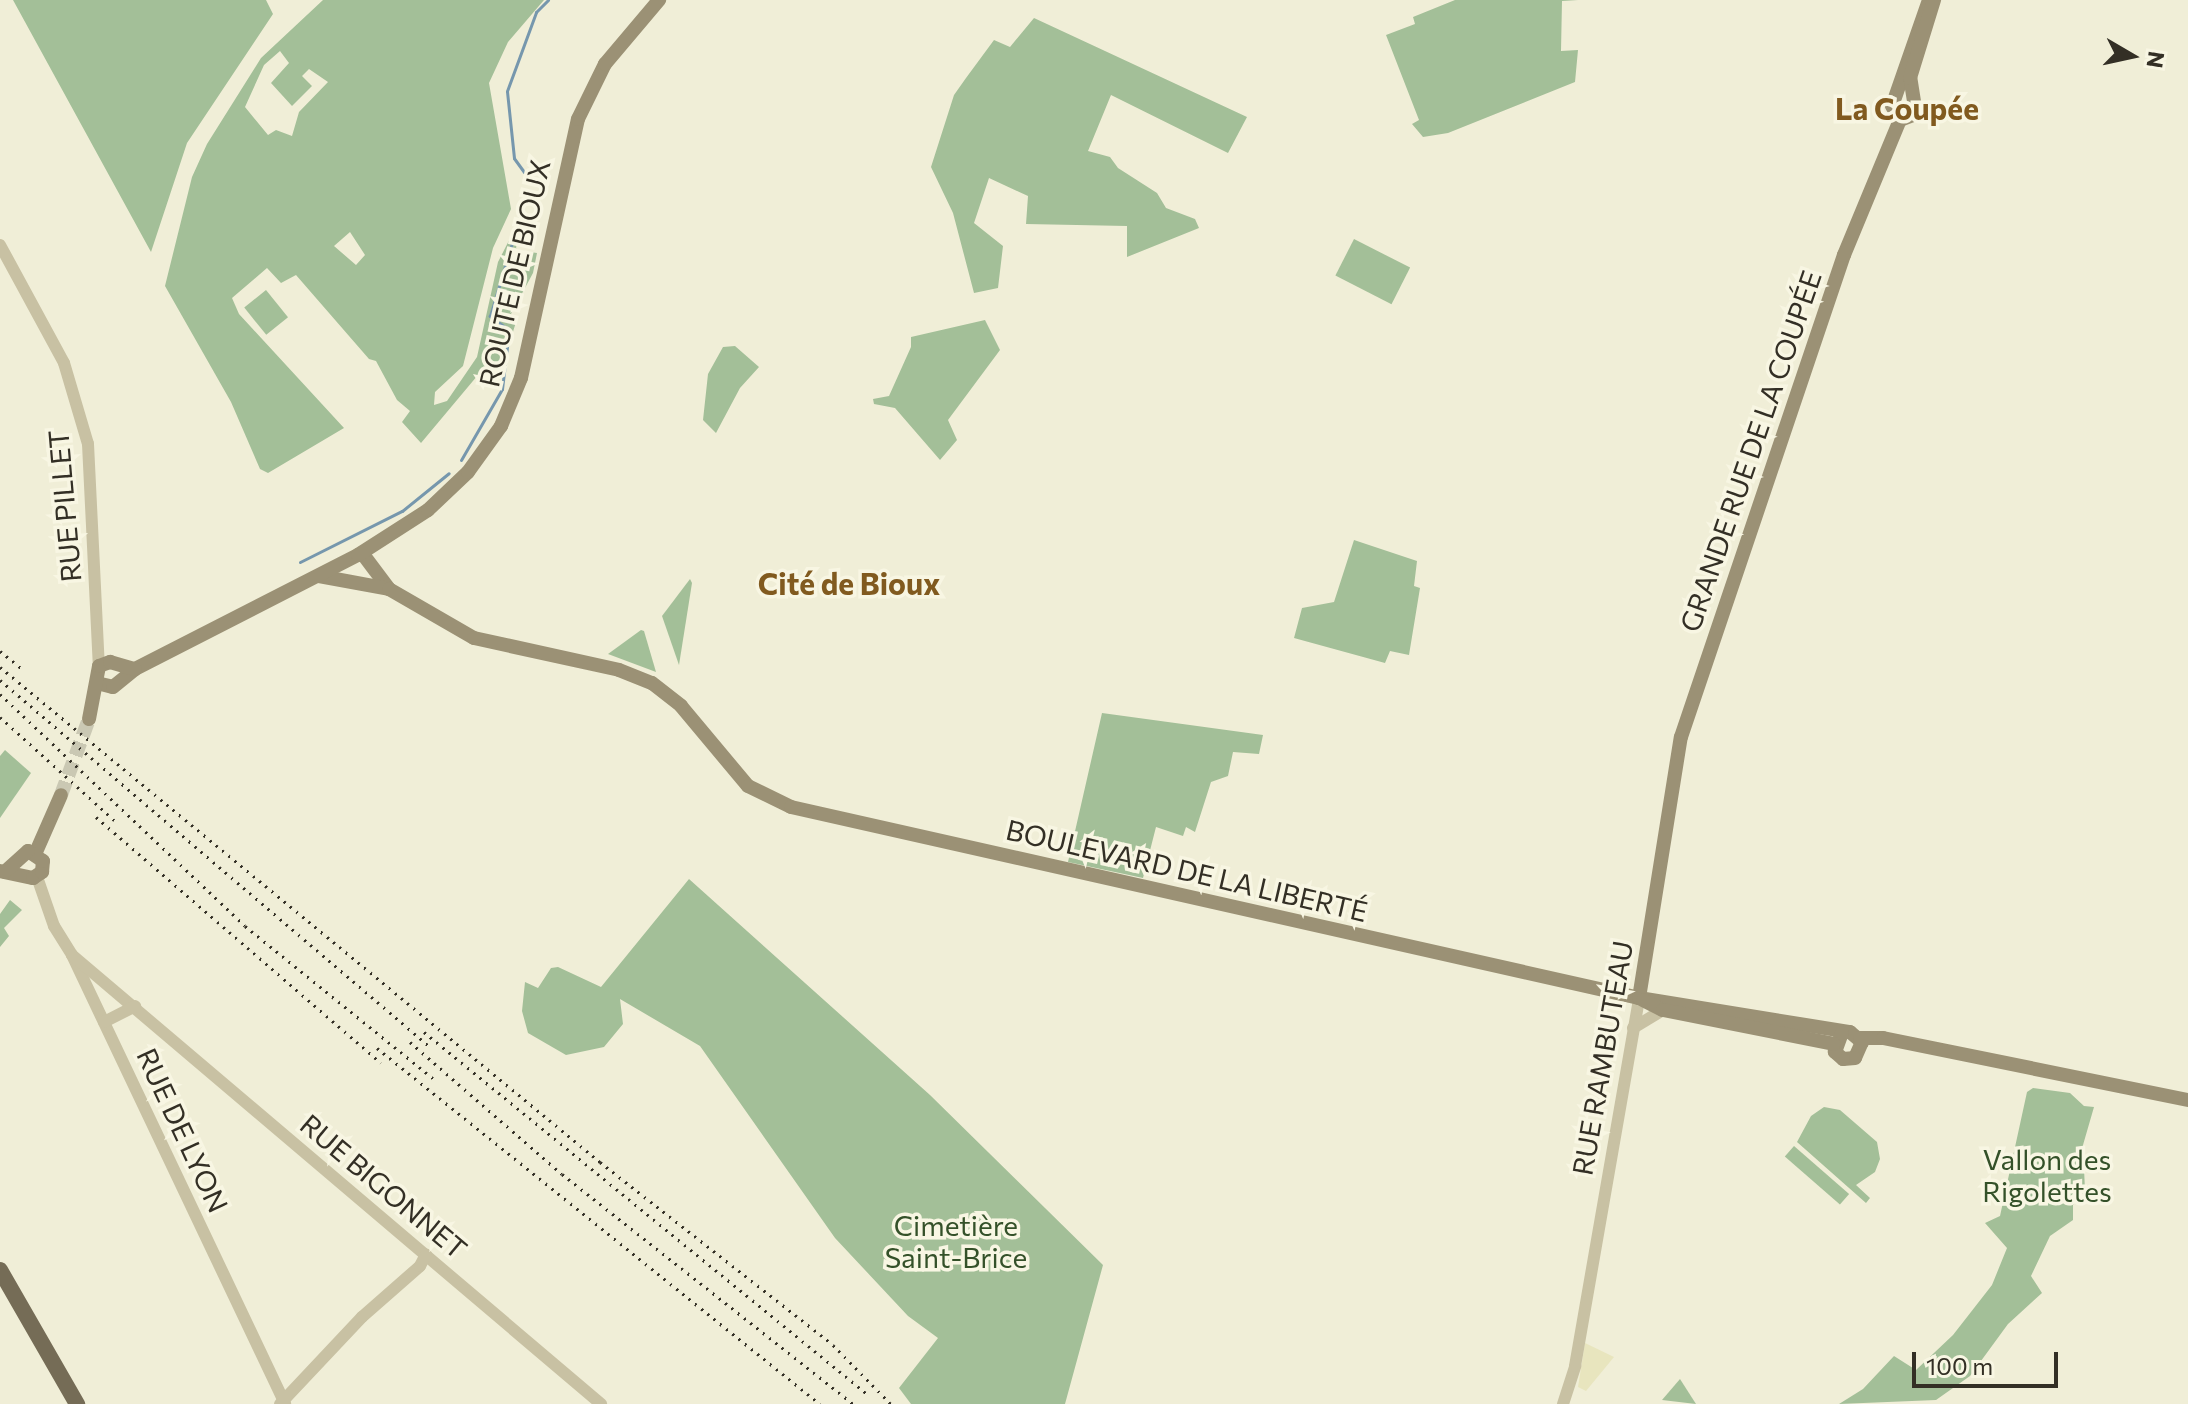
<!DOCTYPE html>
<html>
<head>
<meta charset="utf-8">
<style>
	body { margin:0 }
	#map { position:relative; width:2188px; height:1404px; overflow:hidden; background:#f0eed7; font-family:Commissioner,sans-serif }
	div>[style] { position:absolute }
	.green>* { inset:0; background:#a3bf98; transform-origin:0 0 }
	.plaza>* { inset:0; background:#e8e5be }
	.stream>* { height:3px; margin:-1.5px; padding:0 1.5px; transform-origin:1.5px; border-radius:1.5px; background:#7697ad }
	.secondary-tunnel>* { height:14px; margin-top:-7px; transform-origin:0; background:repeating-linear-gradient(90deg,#cac8b3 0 14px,transparent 0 21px) }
	.tertiary>* { height:12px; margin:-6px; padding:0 6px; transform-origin:6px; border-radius:6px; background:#c8c1a3 }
	.secondary>* { height:14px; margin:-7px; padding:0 7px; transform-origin:7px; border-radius:7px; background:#9b9175 }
	.primary>* { height:16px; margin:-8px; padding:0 8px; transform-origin:8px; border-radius:8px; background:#756c56 }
	.rail>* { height:3px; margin-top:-1.5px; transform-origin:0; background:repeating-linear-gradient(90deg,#332f25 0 2px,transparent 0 8px) }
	span { translate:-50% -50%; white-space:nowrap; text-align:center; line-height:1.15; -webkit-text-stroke:7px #f8f6e3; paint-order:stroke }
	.street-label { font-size:28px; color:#332f25 }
	.park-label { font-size:28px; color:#345129 }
	.neighbourhood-label { font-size:30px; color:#815a1f; font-weight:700 }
	.north { position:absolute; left:2092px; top:16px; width:80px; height:80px; -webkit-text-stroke:6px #f8f6e3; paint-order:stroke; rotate:99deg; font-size:22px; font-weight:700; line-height:32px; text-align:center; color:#332f25 }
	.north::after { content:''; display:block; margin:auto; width:28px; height:36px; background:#332f25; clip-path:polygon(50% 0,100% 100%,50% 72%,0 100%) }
	.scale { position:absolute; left:1912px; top:1352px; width:146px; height:36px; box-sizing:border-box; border:4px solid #332f25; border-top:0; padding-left:10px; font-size:24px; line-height:28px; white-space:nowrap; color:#332f25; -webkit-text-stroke:6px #f8f6e3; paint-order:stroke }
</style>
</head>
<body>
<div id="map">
	<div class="green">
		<div style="clip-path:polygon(13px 0,266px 0,273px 14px,187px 143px,151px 252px)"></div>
		<div style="clip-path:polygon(evenodd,323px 0,544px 0,508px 42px,489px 83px,511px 209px,493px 248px,463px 366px,435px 392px,434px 405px,447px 401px,477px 357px,498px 262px,518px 223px,516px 250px,537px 253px,533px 273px,511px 314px,516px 322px,504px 361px,488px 363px,421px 443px,402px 422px,410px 411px,397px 400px,376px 361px,369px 359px,296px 275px,281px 283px,267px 268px,232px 298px,239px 314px,344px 428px,268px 473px,260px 469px,231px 402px,165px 286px,192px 177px,207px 144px,261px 58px,323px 0,280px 51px,289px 63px,271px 83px,292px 106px,312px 86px,302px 76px,309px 69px,328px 82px,299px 112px,292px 136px,276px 130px,268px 135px,245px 107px,264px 65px,280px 51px,323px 0,350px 232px,365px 255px,356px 265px,334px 246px,350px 232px)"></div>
		<div style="clip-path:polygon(1455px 0,1578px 0,1562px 1px,1561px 51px,1578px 50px,1575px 82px,1448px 133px,1423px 137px,1412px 124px,1419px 120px,1386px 35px,1415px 24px,1413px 17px)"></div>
		<div style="clip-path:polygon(1034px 18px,1247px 117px,1228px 153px,1111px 95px,1088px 151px,1110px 157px,1118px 168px,1157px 193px,1166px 208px,1195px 219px,1199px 228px,1127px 257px,1127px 226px,1026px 224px,1028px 196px,989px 178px,974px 223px,1003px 246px,998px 288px,974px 293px,953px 213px,931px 167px,954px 95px,966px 78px,994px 40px,1010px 47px)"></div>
		<div style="left:1354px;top:239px;width:63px;height:41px;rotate:27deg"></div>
		<div style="left:266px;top:290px;width:35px;height:28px;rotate:51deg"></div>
		<div style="clip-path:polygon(985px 320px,1000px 350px,948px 420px,957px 440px,940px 460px,895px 408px,874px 404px,873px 399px,889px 396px,911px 347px,911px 337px)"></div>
		<div style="clip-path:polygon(735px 346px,759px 367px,740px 388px,716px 433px,703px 420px,708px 374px,723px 347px)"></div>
		<div style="clip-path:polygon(1354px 540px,1417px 561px,1414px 586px,1420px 588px,1409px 655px,1390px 651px,1385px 663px,1294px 638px,1302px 608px,1334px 602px)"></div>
		<div style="clip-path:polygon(690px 579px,692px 583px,679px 665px,662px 616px)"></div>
		<div style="clip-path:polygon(641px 630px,644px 631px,656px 672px,608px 654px)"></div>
		<div style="clip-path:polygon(1102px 713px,1263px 735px,1259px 754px,1233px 752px,1228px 776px,1211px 782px,1195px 832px,1186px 827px,1183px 836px,1156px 827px,1143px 878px,1068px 862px)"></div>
		<div style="clip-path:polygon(5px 750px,31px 773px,0 818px,0 756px)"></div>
		<div style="clip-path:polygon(689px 879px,930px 1095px,1103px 1265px,1065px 1404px,911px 1404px,899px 1388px,938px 1338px,908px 1316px,835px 1238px,700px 1046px,620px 999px,623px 1024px,604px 1047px,566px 1055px,528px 1033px,522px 1011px,525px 982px,538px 988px,551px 968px,558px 967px,601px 987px)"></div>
		<div style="clip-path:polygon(10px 900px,22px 910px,4px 928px,9px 936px,0 947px,0 914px)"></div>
		<div style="clip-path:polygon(2033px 1088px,2070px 1093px,2084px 1106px,2094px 1107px,2083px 1145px,2085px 1191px,2073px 1205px,2073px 1220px,2050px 1236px,2031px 1276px,2042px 1293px,2008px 1324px,1970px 1376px,1936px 1400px,1839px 1404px,1863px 1389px,1894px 1356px,1916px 1370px,1953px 1335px,1992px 1285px,2007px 1248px,1985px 1223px,2000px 1216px,2027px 1092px)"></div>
		<div style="clip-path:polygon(1824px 1107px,1840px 1110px,1877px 1142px,1880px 1159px,1875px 1172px,1856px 1185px,1870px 1198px,1866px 1203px,1797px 1142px,1811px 1116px)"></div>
		<div style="left:1794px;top:1146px;width:73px;height:14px;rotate:41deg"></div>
		<div style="clip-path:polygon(1680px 1379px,1696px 1404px,1662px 1400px)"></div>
	</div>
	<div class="plaza">
		<div style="clip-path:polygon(1585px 1343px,1614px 1357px,1586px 1391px,1578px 1387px)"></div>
	</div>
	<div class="stream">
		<div style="left:524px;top:172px;width:17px;rotate:-126deg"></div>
		<div style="left:514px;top:158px;width:67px;rotate:-96deg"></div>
		<div style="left:507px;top:91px;width:84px;rotate:-69.8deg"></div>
		<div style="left:536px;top:12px;width:17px;rotate:-45deg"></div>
		<div style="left:461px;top:460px;width:82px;rotate:-60deg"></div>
		<div style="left:502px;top:389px;width:59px;rotate:-83.2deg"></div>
		<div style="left:509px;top:330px;width:24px;rotate:-144deg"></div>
		<div style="left:490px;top:316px;width:115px;rotate:-73.3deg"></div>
		<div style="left:300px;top:562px;width:114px;rotate:-26.6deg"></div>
		<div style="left:402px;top:511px;width:60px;rotate:-39deg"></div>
	</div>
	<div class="secondary-tunnel">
		<div style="left:61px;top:795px;width:81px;rotate:-69.8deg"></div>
	</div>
	<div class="tertiary">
		<div style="left:0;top:245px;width:134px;rotate:61.5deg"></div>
		<div style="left:64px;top:363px;width:84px;rotate:73.5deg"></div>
		<div style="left:88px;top:444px;width:222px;rotate:87.2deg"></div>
		<div style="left:37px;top:877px;width:52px;rotate:70.9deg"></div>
		<div style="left:54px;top:926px;width:34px;rotate:58deg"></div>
		<div style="left:72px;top:955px;width:497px;rotate:64.6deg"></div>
		<div style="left:72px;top:955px;width:694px;rotate:40.32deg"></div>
		<div style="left:104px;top:1022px;width:35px;rotate:-27deg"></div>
		<div style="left:1633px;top:1028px;width:35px;rotate:-31deg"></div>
		<div style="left:280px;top:1404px;width:120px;rotate:-46.7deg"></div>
		<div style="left:362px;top:1317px;width:77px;rotate:-41.3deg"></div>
		<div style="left:420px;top:1266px;width:13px;rotate:-63deg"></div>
		<div style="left:1563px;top:1404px;width:40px;rotate:-72deg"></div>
		<div style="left:1575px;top:1366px;width:374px;rotate:-80.1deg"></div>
	</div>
	<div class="secondary">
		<div style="left:1929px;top:0;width:112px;rotate:109.2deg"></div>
		<div style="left:1892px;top:106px;width:16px;rotate:60deg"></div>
		<div style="left:1900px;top:120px;width:17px;rotate:-21deg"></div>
		<div style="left:1916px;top:114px;width:36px;rotate:-99deg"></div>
		<div style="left:1910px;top:78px;width:82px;rotate:-72.9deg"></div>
		<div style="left:362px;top:553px;width:45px;rotate:53.1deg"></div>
		<div style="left:319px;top:576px;width:71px;rotate:10.5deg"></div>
		<div style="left:389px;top:589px;width:98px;rotate:30deg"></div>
		<div style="left:474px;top:638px;width:148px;rotate:12.4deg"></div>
		<div style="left:619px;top:670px;width:35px;rotate:22deg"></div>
		<div style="left:652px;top:683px;width:37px;rotate:38deg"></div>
		<div style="left:681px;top:706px;width:104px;rotate:50.1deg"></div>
		<div style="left:748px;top:786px;width:48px;rotate:26deg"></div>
		<div style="left:791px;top:807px;width:869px;rotate:12.69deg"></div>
		<div style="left:1639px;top:998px;width:214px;rotate:9.2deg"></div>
		<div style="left:1850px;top:1032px;width:16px;rotate:40deg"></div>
		<div style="left:1862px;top:1042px;width:17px;rotate:114deg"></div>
		<div style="left:1855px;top:1058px;width:12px;rotate:175deg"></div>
		<div style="left:1843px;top:1059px;width:11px;rotate:-139deg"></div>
		<div style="left:1835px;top:1052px;width:20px;rotate:-70deg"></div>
		<div style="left:97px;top:683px;width:16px;rotate:14deg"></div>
		<div style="left:113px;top:687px;width:28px;rotate:-39deg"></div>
		<div style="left:135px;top:669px;width:250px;rotate:-27.1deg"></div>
		<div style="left:358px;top:555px;width:83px;rotate:-32.7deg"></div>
		<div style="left:428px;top:510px;width:55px;rotate:-43.5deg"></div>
		<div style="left:468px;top:472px;width:57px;rotate:-54.3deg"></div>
		<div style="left:501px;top:426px;width:52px;rotate:-67.4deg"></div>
		<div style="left:521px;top:378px;width:265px;rotate:-77.6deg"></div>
		<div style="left:578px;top:119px;width:61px;rotate:-63.9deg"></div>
		<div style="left:605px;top:64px;width:84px;rotate:-49.8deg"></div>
		<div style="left:89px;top:719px;width:54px;rotate:-79.3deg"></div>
		<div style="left:99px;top:666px;width:12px;rotate:-20deg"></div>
		<div style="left:110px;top:662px;width:26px;rotate:16deg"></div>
		<div style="left:36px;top:852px;width:62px;rotate:-66.3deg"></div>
		<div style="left:0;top:871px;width:34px;rotate:12deg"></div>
		<div style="left:33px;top:878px;width:11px;rotate:-34deg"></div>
		<div style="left:42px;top:872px;width:11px;rotate:-85deg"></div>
		<div style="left:43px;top:861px;width:18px;rotate:-146deg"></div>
		<div style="left:28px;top:851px;width:31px;rotate:138deg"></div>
		<div style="left:1639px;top:998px;width:264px;rotate:-80.9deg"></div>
		<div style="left:1681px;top:737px;width:509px;rotate:-71.32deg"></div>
		<div style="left:1844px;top:255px;width:146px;rotate:-67.5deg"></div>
		<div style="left:1643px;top:1000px;width:22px;rotate:27deg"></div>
		<div style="left:1663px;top:1010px;width:174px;rotate:11.2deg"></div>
		<div style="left:1860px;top:1038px;width:23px"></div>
		<div style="left:1883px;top:1038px;width:311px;rotate:11.5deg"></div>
	</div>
	<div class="primary">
		<div style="left:0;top:1270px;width:155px;rotate:60.1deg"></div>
	</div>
	<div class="rail">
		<div style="left:0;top:651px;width:28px;rotate:39deg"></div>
		<div style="left:0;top:667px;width:778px;rotate:39.52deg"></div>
		<div style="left:600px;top:1162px;width:296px;rotate:38.1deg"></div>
		<div style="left:833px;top:1345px;width:83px;rotate:45.5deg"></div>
		<div style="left:0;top:680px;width:564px;rotate:40.47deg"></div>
		<div style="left:0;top:694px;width:337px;rotate:43.4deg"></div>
		<div style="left:245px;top:926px;width:242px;rotate:39deg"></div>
		<div style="left:0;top:717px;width:154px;rotate:42.1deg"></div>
		<div style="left:96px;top:817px;width:376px;rotate:40.8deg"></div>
		<div style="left:424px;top:1032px;width:572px;rotate:39.25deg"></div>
		<div style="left:410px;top:1042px;width:201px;rotate:41deg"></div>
		<div style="left:562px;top:1174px;width:371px;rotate:38.3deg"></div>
		<div style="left:377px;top:1048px;width:568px;rotate:38.79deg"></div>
	</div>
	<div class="street-label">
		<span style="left:514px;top:273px;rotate:-77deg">ROUTE DE BIOUX</span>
		<span style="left:1750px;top:451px;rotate:-71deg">GRANDE RUE DE LA COUPÉE</span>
		<span style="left:64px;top:506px;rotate:-95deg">RUE PILLET</span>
		<span style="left:1187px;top:870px;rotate:13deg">BOULEVARD DE LA LIBERTÉ</span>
		<span style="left:1602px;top:1058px;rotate:-80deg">RUE RAMBUTEAU</span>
		<span style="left:183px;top:1130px;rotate:65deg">RUE DE LYON</span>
		<span style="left:384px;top:1186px;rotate:40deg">RUE BIGONNET</span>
	</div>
	<div class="park-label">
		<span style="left:2047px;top:1175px">Vallon des<br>Rigolettes</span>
		<span style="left:956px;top:1241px">Cimetière<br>Saint-Brice</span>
	</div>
	<div class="neighbourhood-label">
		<span style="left:1907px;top:108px">La Coupée</span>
		<span style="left:849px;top:583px">Cité de Bioux</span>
	</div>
	<div class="north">N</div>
	<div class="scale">100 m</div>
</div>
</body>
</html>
